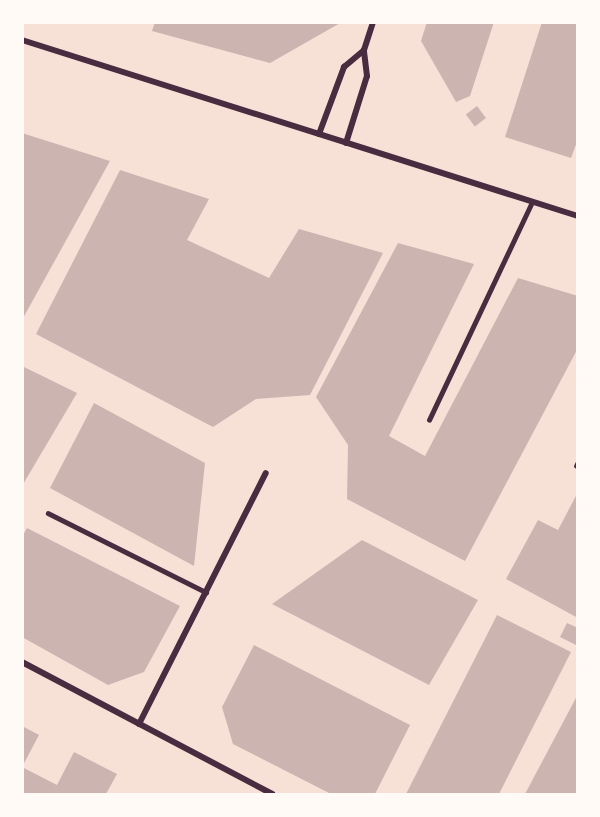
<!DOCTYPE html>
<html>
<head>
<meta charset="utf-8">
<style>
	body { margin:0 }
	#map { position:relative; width:600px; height:817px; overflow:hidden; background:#f7e1d7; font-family:Signika,sans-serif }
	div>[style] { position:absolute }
	.building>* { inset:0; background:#ccb4b1; transform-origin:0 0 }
	.service>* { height:4.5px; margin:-2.25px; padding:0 2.25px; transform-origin:2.25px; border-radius:2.25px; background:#4a2c40 }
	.minor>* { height:6px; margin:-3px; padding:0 3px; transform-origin:3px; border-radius:3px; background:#4a2c40 }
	span { translate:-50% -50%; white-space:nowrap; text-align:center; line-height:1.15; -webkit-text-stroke:4.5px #fffaf5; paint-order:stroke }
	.frame { position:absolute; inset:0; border:24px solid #fffaf5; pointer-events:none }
</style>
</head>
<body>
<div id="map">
	<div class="building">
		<div style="clip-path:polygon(155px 22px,342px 22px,270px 63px,152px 31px)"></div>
		<div style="clip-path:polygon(427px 22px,494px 22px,470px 96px,456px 102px,421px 41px)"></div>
		<div style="clip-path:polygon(542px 22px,578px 22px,578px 139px,571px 158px,505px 137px)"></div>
		<div style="left:477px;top:106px;width:15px;height:14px;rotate:53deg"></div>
		<div style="clip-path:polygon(22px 133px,110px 161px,22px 320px)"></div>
		<div style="clip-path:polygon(120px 170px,209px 199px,187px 240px,269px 278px,299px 229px,383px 253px,310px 395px,256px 399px,213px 427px,36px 334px)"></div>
		<div style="clip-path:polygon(398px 243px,474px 264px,389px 436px,425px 456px,518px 278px,578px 296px,578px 348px,465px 561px,347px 499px,348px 445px,316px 397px)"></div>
		<div style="clip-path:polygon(22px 366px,77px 393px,22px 486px)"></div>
		<div style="clip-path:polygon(94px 403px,205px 463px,194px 566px,50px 488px)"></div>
		<div style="clip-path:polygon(578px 492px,578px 618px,506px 579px,538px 520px,558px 530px)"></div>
		<div style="clip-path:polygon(27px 528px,180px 606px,144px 672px,108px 685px,22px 637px,22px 537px)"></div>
		<div style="clip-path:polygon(362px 540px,478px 600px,429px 685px,272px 604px)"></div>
		<div style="clip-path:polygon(497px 615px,571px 652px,499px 794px,406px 794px)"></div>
		<div style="clip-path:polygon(567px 623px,578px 628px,578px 646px,560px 637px)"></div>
		<div style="clip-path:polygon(254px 645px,410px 725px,375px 794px,331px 794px,233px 744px,222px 707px)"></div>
		<div style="clip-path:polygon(578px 694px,578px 794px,525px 794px)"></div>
		<div style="clip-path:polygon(22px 726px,39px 735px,22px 767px)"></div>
		<div style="clip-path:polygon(74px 752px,117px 774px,106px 794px,22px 794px,22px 767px,57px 785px)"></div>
	</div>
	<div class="service">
		<div style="left:429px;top:420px;width:241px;rotate:-64.7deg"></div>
		<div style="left:576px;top:466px;width:4px;rotate:-63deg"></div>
		<div style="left:48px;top:513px;width:177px;rotate:26.6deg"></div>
	</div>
	<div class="minor">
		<div style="left:22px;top:40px;width:583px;rotate:17.57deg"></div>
		<div style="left:319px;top:134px;width:72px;rotate:-69.5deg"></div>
		<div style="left:344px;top:67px;width:26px;rotate:-40deg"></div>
		<div style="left:346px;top:143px;width:70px;rotate:-72.6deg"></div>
		<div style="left:367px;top:76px;width:26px;rotate:-97deg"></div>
		<div style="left:364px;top:50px;width:29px;rotate:-72deg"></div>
		<div style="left:22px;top:662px;width:283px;rotate:27.8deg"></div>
		<div style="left:139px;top:724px;width:281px;rotate:-63.2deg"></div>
	</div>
	<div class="frame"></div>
</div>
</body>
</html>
